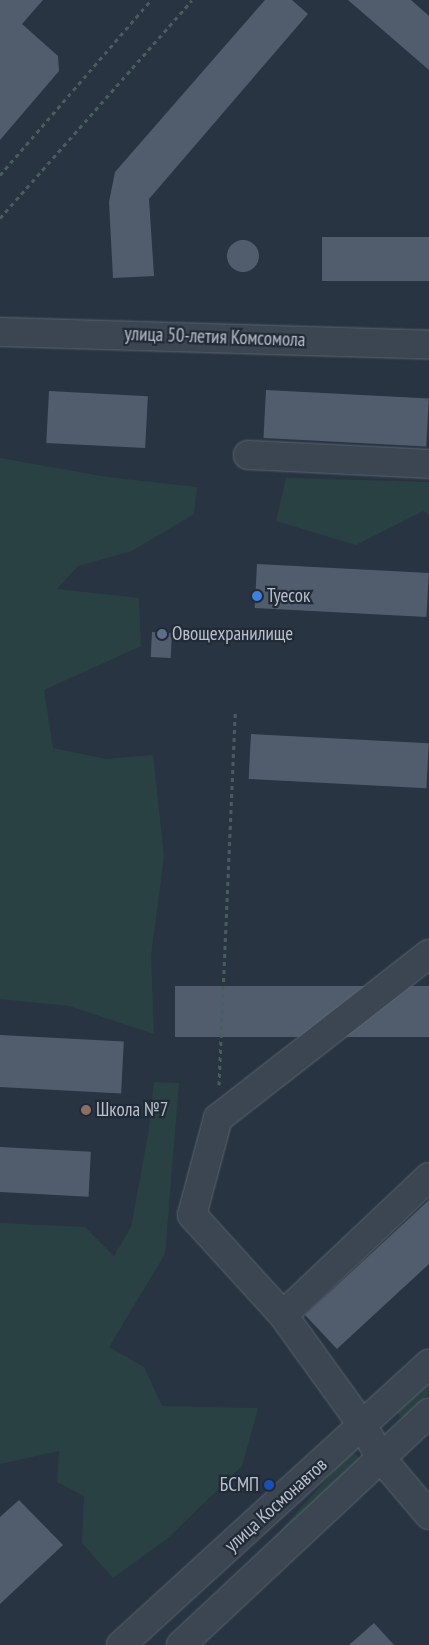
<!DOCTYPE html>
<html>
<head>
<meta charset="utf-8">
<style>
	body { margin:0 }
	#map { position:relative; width:429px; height:1645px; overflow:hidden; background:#283442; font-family:"PT Sans Narrow",sans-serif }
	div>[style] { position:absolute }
	.green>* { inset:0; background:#2a4143; transform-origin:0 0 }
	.building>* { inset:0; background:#515d6d; transform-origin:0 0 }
	.round { border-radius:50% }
	.path>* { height:3px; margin-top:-1.5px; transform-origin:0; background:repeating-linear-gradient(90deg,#495d60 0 4px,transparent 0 8px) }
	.roads { filter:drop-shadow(0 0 1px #5b646f) drop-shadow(0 0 1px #5b646f) }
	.minor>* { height:28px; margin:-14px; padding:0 14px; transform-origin:14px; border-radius:14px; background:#3c4652 }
	.dots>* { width:14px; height:14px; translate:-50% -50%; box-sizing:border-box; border:2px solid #212b37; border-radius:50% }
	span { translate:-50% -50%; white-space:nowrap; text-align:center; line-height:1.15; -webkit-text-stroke:4.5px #212b37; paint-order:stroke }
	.street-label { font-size:19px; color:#bac1cc }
	.poi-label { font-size:19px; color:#bac1cc }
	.left { translate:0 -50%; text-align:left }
	.right { translate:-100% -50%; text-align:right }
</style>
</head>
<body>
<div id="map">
	<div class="green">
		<div style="clip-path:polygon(0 458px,107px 477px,197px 487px,194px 514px,132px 551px,78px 566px,57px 589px,139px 598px,141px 646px,44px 690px,53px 748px,106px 759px,153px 755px,164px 856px,151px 956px,154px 1034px,69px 1006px,0 999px)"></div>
		<div style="clip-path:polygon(286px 478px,429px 482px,429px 515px,423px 511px,356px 545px,276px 521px)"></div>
		<div style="clip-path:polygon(154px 1082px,179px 1083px,165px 1254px,109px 1347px,144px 1367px,162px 1406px,258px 1408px,242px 1466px,168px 1538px,113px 1578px,82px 1543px,84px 1496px,57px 1482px,59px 1451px,0 1464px,0 1223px,85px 1227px,114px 1256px,131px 1227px,148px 1135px)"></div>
		<div style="clip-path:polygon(429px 1381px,429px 1394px,402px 1419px,395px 1411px)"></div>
		<div style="left:352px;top:1451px;width:13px;height:284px;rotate:42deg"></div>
	</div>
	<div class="building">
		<div style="clip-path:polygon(0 0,43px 0,22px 24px,58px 56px,59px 71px,0 140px)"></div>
		<div style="clip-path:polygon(265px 0,292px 0,308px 14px,149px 199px,154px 276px,113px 278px,109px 202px,115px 172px)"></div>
		<div style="clip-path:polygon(348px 0,411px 0,429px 16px,429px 70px)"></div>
		<div style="left:429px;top:237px;width:44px;height:107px;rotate:90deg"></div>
		<div class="round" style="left:227px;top:240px;width:32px;height:32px"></div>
		<div style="left:266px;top:390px;width:163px;height:48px;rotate:3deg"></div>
		<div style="left:49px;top:391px;width:99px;height:52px;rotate:3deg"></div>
		<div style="left:257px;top:564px;width:172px;height:44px;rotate:3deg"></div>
		<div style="left:152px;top:632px;width:20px;height:25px;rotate:3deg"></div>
		<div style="left:251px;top:734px;width:178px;height:45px;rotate:3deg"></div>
		<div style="left:429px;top:986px;width:51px;height:254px;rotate:90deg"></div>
		<div style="left:0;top:1035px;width:124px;height:52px;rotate:3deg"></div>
		<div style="left:0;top:1147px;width:91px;height:45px;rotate:3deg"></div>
		<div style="clip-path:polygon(429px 1200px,429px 1264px,337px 1349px,305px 1315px)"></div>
		<div style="clip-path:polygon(19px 1500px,63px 1545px,0 1604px,0 1517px)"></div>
		<div style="clip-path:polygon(374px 1623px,394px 1645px,349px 1645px)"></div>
	</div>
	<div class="path">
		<div style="left:0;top:175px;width:231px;rotate:-49.2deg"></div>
		<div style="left:0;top:218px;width:290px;rotate:-48.6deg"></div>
		<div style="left:219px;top:1085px;width:372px;rotate:-87.5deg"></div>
	</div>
	<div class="roads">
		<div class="minor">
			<div style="left:0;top:332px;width:429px;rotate:1.7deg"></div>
			<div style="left:248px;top:455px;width:181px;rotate:2.8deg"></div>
			<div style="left:429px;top:954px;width:267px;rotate:142.1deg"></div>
			<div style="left:218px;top:1118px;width:100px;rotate:105deg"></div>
			<div style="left:192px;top:1215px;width:135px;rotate:47.7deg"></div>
			<div style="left:283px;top:1315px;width:137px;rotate:54.2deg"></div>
			<div style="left:363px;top:1426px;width:35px;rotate:61deg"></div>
			<div style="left:380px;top:1457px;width:76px;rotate:49.8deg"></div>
			<div style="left:283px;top:1315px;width:201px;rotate:-43.4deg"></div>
			<div style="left:121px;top:1645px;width:417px;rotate:-42.4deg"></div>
			<div style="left:181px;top:1645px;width:340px;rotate:-43.1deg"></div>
		</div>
	</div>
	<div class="dots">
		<div style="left:257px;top:596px;background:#3f7fe0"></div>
		<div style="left:162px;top:634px;background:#5c6f8a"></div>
		<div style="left:86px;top:1110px;background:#8d6e63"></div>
		<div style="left:269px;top:1485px;background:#1a4fb4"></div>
	</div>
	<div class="street-label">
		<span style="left:215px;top:337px;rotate:2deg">улица 50-летия Комсомола</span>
		<span style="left:276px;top:1505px;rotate:-42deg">улица Космонавтов</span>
	</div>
	<div class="poi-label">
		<span class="left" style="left:267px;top:596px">Туесок</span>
		<span class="left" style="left:172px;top:634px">Овощехранилище</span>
		<span class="left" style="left:96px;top:1110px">Школа №7</span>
		<span class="right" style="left:259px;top:1485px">БСМП</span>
	</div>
</div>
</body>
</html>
